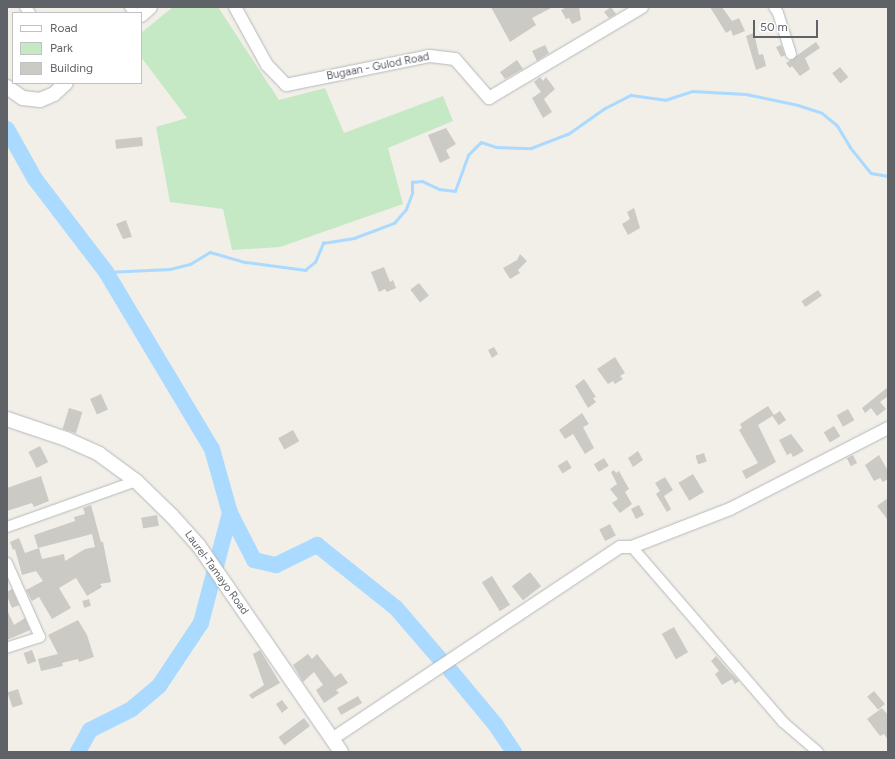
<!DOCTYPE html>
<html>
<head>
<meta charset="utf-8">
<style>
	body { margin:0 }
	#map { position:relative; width:895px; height:759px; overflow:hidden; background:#f1efe8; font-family:Figtree,sans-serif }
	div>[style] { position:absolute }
	.green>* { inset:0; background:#c5e8c5 }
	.stream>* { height:2.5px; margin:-1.25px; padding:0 1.25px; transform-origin:1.25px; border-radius:1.25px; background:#aadaff }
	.river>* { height:16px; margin:-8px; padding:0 8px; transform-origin:8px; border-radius:8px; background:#aadaff }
	.building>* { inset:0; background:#cccac5; transform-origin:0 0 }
	.roads { filter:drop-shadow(0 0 1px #b5b8bc) drop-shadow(0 0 1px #b5b8bc) }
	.minor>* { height:10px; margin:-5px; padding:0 5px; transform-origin:5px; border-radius:5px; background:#fff }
	.tertiary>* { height:12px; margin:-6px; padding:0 6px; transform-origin:6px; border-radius:6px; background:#fff }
	.secondary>* { height:14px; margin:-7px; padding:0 7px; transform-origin:7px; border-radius:7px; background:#fff }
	span { translate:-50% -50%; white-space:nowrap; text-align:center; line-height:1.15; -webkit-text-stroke:3px #fff; paint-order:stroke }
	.street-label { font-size:11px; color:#5f6368 }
	.frame { position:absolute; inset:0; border:8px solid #5f6368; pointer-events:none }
	.legend { position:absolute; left:12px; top:12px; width:130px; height:72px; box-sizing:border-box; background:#fff; border:1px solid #bfc1c3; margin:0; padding:5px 7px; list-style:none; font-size:12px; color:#5f6368 }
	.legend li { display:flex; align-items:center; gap:8px; height:20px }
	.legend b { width:20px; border:1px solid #bfc1c3 }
	.scale { position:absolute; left:753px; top:20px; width:65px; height:18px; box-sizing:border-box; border:2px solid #5f6368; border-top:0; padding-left:5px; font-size:12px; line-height:14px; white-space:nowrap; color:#5f6368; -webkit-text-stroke:3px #fff; paint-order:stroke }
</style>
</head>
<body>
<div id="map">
	<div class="green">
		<div style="clip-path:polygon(173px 7px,218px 7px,279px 100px,325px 88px,344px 133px,443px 96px,453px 121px,388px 148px,403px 204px,280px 247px,232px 250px,223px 209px,170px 202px,156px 127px,187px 118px,141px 57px,141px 33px)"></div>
	</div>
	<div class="stream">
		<div style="left:106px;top:272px;width:64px;rotate:-2.7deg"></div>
		<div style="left:170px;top:269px;width:21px;rotate:-14deg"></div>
		<div style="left:190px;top:264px;width:23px;rotate:-31deg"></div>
		<div style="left:210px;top:252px;width:37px;rotate:16deg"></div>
		<div style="left:246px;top:262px;width:60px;rotate:7.7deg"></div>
		<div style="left:305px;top:270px;width:13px;rotate:-39deg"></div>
		<div style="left:315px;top:262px;width:21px;rotate:-67deg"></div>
		<div style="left:323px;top:243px;width:31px;rotate:-9deg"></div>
		<div style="left:354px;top:238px;width:43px;rotate:-20.6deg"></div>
		<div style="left:394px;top:223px;width:18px;rotate:-49deg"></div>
		<div style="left:406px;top:209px;width:17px;rotate:-69deg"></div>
		<div style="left:412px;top:193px;width:11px;rotate:-90deg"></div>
		<div style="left:412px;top:182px;width:10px;rotate:-6deg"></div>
		<div style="left:422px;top:181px;width:19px;rotate:25deg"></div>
		<div style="left:439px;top:189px;width:16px;rotate:7deg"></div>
		<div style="left:455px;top:191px;width:38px;rotate:-70deg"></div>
		<div style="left:468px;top:155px;width:18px;rotate:-45deg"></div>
		<div style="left:481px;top:142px;width:16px;rotate:18deg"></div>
		<div style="left:496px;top:147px;width:35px;rotate:2deg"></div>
		<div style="left:531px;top:148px;width:40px;rotate:-21deg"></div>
		<div style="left:568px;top:134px;width:45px;rotate:-35.1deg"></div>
		<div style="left:605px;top:108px;width:29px;rotate:-27deg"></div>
		<div style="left:631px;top:95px;width:34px;rotate:8deg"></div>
		<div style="left:665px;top:100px;width:28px;rotate:-18deg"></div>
		<div style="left:692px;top:91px;width:54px;rotate:3.2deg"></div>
		<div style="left:746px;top:94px;width:53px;rotate:11.9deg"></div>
		<div style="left:798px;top:105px;width:25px;rotate:18deg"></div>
		<div style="left:822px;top:113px;width:19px;rotate:39deg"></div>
		<div style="left:837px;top:125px;width:26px;rotate:59deg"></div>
		<div style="left:850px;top:147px;width:33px;rotate:51deg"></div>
		<div style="left:871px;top:173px;width:17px;rotate:10deg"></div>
	</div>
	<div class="river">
		<div style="left:7px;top:129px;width:57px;rotate:60.8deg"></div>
		<div style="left:35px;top:179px;width:117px;rotate:52.6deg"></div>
		<div style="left:106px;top:272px;width:206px;rotate:59.1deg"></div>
		<div style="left:212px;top:449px;width:66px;rotate:74.3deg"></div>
		<div style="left:230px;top:513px;width:114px;rotate:104.8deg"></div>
		<div style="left:201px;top:623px;width:76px;rotate:123.7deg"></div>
		<div style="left:159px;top:686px;width:35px;rotate:140deg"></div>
		<div style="left:132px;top:709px;width:47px;rotate:153.4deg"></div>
		<div style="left:90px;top:730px;width:25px;rotate:119deg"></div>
		<div style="left:230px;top:513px;width:53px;rotate:62.9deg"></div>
		<div style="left:254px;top:560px;width:23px;rotate:13deg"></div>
		<div style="left:276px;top:565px;width:46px;rotate:-26deg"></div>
		<div style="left:317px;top:545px;width:101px;rotate:38.6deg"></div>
		<div style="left:396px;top:608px;width:66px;rotate:49.3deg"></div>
		<div style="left:450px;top:670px;width:70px;rotate:50.2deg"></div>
		<div style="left:495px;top:724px;width:34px;rotate:56deg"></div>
	</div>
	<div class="building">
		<div style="clip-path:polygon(491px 7px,553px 7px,532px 18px,536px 25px,510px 42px)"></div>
		<div style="clip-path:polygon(567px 7px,579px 7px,581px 20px,572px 24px,569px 18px,566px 19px,561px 10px)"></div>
		<div style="clip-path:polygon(611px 7px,616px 14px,609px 18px,604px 12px)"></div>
		<div style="clip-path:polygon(710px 7px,722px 7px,732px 21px,739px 18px,745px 31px,733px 36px,731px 30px,726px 33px)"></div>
		<div style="clip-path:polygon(754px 33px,759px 55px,763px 54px,766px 66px,756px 70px,746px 36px)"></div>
		<div style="clip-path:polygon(816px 42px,820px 48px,805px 58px,810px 69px,800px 76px,792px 66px,790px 68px,786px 63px)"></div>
		<div style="clip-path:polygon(545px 45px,549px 53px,537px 61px,532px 51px)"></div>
		<div style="clip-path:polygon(781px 45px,785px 55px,781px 57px,776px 47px)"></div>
		<div style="clip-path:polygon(517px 60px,523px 69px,505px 79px,500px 72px)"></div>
		<div style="left:840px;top:67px;width:13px;height:10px;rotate:51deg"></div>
		<div style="clip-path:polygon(540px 77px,543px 81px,546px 77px,555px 89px,544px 99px,552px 112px,543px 118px,532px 98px,541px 92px,534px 82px)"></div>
		<div style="clip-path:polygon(446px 128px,456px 144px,446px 150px,450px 158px,440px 163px,428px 135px)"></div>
		<div style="left:142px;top:137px;width:9px;height:27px;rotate:84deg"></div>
		<div style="clip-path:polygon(634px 208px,640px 228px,628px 235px,622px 224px,630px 219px,627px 212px)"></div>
		<div style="clip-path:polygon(126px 220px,132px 237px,123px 239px,116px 224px)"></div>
		<div style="clip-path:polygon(520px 254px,527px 261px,518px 270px,520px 273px,510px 279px,503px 268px,517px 260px)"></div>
		<div style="clip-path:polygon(384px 267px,390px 282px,393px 280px,396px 288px,387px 292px,385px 289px,379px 292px,371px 272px)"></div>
		<div style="left:419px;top:283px;width:16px;height:11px;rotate:52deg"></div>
		<div style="left:818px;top:290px;width:7px;height:20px;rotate:56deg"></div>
		<div style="clip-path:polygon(494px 347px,498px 354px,492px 358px,488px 350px)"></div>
		<div style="clip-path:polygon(615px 357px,625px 373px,620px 376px,623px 379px,615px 384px,613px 381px,608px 384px,597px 369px)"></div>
		<div style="clip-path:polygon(584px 379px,596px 397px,593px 398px,596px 402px,588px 408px,575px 386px)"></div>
		<div style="clip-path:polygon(888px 387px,888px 396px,880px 402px,886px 409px,877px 416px,871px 408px,865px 413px,862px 408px)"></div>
		<div style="left:101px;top:394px;width:17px;height:12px;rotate:66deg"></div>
		<div style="clip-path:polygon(768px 406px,774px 415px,758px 425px,776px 462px,746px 479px,742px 471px,758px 463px,739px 430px,742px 428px,740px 424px)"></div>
		<div style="left:69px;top:408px;width:14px;height:22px;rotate:17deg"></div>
		<div style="left:848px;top:409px;width:13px;height:13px;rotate:61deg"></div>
		<div style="left:780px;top:411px;width:11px;height:9px;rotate:56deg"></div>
		<div style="clip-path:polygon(582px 413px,589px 424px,583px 427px,594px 448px,585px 454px,573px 434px,565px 439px,559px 430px)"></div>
		<div style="left:834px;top:426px;width:12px;height:12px;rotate:59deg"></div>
		<div style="left:293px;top:430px;width:13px;height:17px;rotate:61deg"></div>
		<div style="clip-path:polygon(791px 434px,804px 451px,793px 457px,791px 453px,787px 455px,779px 440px)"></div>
		<div style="left:40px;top:446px;width:18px;height:13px;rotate:63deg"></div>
		<div style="clip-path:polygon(638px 451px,643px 460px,633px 467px,628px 458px)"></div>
		<div style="left:704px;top:453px;width:9px;height:9px;rotate:72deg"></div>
		<div style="left:853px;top:455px;width:9px;height:7px;rotate:63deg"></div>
		<div style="clip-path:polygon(879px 455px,888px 471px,888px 479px,883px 482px,880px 478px,874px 481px,865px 465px)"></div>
		<div style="left:604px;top:458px;width:9px;height:12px;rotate:58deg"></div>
		<div style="left:567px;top:460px;width:9px;height:11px;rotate:58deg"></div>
		<div style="clip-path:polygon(614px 470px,616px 473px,619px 471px,629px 489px,625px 492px,632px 504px,620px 513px,612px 503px,618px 499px,610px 489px,617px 484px,611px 472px)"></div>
		<div style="left:693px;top:474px;width:21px;height:17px;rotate:59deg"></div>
		<div style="clip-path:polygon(41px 476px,49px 501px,34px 507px,32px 503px,7px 511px,7px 488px)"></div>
		<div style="clip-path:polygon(665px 477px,673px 490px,664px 496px,671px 509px,667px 512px,656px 494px,660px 491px,655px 483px)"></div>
		<div style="clip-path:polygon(888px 498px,888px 520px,877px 506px)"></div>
		<div style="clip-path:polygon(91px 505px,101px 542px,103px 542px,111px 582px,100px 584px,102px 587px,87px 596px,76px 578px,59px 588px,71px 608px,52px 619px,39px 597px,32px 601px,26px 590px,43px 581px,36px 571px,22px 575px,15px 549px,13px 550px,10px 542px,19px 538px,25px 553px,39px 548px,42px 559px,64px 554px,65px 561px,85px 549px,95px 547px,92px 534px,38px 548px,34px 535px,75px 521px,74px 517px,85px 514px,83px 508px)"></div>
		<div style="left:639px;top:505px;width:11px;height:9px;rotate:63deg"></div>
		<div style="left:157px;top:515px;width:11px;height:16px;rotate:80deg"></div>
		<div style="left:610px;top:524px;width:13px;height:12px;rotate:63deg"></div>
		<div style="left:530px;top:572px;width:18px;height:23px;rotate:52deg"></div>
		<div style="left:492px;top:576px;width:34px;height:12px;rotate:58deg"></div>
		<div style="clip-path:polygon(12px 589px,19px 605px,12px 608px,7px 596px,7px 592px)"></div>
		<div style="left:89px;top:599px;width:7px;height:7px;rotate:74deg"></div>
		<div style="clip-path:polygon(7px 610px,14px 625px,25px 618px,30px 630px,7px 640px)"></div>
		<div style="clip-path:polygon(78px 620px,87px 635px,94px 657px,79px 662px,78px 659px,62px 663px,63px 666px,41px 671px,38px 659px,58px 654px,48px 635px)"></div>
		<div style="left:674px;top:627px;width:29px;height:14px;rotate:61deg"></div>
		<div style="left:32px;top:650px;width:12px;height:9px;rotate:70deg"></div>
		<div style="clip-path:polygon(260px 650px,280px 683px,252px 699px,249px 695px,264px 685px,253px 654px)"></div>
		<div style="clip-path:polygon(308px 654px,312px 659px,317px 654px,335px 677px,341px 673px,348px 683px,336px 690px,339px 693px,324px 703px,316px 690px,323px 685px,314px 672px,303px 682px,293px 665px)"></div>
		<div style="clip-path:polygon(716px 656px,729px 671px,739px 681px,735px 684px,732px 679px,722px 685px,715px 674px,719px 671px,711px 661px)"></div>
		<div style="left:18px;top:689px;width:16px;height:11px;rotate:72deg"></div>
		<div style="left:874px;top:691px;width:17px;height:9px;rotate:50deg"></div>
		<div style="left:358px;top:696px;width:8px;height:24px;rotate:60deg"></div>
		<div style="clip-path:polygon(282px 700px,288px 708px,282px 713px,276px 704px)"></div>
		<div style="clip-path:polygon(882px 708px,888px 715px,888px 740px,884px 734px,880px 736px,867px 719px)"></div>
		<div style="left:304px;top:718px;width:10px;height:32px;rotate:53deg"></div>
	</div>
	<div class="roads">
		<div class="minor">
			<div style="left:25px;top:7px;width:8px;rotate:50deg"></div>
			<div style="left:130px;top:7px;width:8px;rotate:50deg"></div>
			<div style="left:774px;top:7px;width:7px;rotate:56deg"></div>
			<div style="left:778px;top:13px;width:43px;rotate:72.4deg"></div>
			<div style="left:7px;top:527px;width:137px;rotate:-19.6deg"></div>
			<div style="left:632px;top:547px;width:231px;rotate:49.2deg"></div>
			<div style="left:783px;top:722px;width:46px;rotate:40.6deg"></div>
			<div style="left:7px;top:563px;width:81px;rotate:66deg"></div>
			<div style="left:40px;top:637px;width:35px;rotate:162deg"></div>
		</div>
		<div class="tertiary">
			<div style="left:235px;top:7px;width:66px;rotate:61.1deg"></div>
			<div style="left:267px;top:65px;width:28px;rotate:46deg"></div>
			<div style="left:286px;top:85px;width:147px;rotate:-11.4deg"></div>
			<div style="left:430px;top:56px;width:25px;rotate:7deg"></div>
			<div style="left:455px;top:59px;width:52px;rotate:48.9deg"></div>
			<div style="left:489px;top:98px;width:178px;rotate:-30.7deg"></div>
			<div style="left:332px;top:739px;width:346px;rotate:-33.7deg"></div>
			<div style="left:620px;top:547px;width:12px"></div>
			<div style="left:632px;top:547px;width:105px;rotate:-21.2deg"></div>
			<div style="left:730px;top:509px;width:178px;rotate:-27.1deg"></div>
		</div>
		<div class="secondary">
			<div style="left:141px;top:15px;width:12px;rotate:-42deg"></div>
			<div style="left:7px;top:87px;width:19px;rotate:35deg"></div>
			<div style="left:23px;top:98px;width:17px;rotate:7deg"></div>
			<div style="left:40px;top:100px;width:15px;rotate:-23deg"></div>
			<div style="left:54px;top:94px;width:16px;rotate:-43deg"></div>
			<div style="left:7px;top:419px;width:62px;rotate:18.7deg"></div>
			<div style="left:66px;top:439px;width:36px;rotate:24deg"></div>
			<div style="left:99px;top:454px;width:46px;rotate:36.1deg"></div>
			<div style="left:136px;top:481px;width:50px;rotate:44.2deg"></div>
			<div style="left:172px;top:516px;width:40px;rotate:48deg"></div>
			<div style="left:199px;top:546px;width:250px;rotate:55.4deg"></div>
		</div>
	</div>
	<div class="street-label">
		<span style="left:378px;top:67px;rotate:-11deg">Bugaan - Gulod Road</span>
		<span style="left:216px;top:573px;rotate:54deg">Laurel-Tamayo Road</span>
	</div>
	<div class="frame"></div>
	<ul class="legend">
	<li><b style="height:5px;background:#fff"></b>Road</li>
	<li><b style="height:11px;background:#c5e8c5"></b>Park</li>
	<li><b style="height:11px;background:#cccac5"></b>Building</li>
	</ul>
	<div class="scale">50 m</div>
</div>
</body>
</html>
